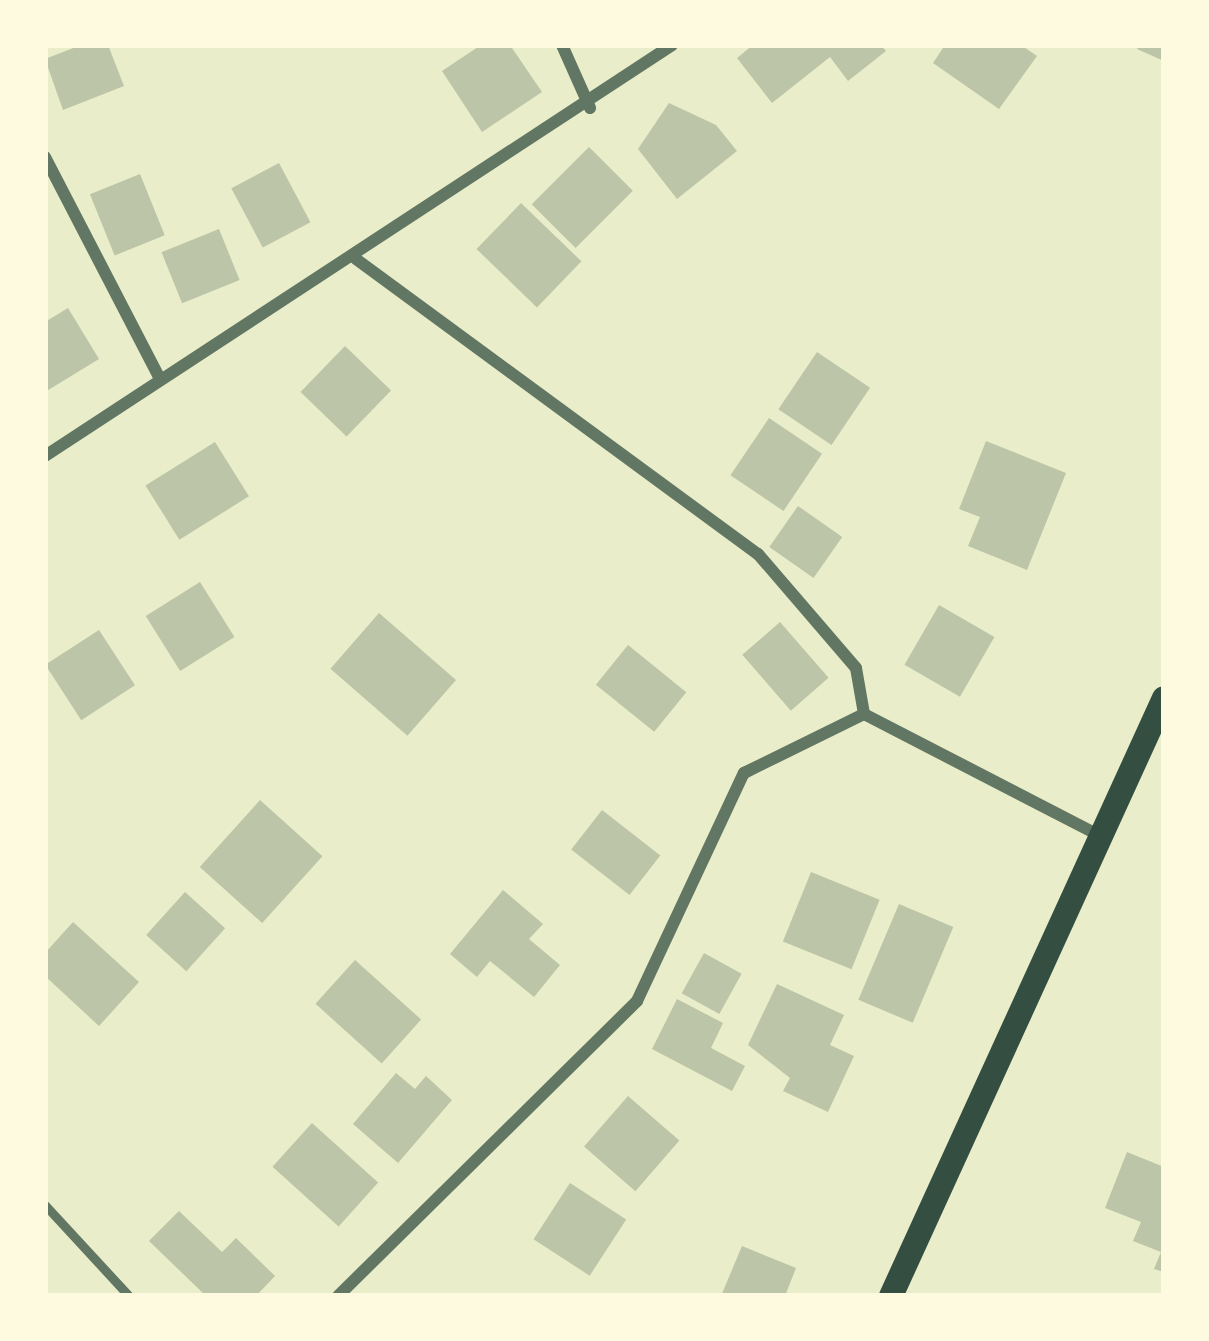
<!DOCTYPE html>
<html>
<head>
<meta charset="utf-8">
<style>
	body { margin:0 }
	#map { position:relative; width:1209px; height:1341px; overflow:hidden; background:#e9edc9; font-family:"Exo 2",sans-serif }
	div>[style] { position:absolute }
	.building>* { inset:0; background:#bcc5a7; transform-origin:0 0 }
	.service>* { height:9px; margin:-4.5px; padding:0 4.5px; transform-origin:4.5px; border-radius:4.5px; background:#617663 }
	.minor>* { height:12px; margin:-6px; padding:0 6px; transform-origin:6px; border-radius:6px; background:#617663 }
	.secondary>* { height:24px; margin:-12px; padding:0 12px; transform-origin:12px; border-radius:12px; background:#344e41 }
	span { translate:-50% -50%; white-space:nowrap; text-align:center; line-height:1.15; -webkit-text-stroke:12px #fefae0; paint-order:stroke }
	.frame { position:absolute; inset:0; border:48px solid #fefae0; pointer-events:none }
</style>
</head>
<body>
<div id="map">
	<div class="building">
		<div style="clip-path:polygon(81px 45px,108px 45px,124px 86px,63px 110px,45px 59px)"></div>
		<div style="clip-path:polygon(481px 45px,510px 45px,542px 92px,482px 132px,442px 71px)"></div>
		<div style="clip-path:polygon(753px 45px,881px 45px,886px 51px,848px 81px,830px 57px,772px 103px,737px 58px)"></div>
		<div style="clip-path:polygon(945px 45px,1021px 45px,1037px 56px,999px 109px,933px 63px)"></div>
		<div style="clip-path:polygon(1164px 45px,1164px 61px,1137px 49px,1139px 45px)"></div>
		<div style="clip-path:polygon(669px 103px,716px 125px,737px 151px,677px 199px,638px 149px)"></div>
		<div style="left:589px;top:147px;width:62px;height:81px;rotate:45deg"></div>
		<div style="left:279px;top:163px;width:67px;height:54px;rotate:62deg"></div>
		<div style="left:140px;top:174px;width:66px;height:54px;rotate:68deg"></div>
		<div style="left:521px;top:203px;width:84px;height:64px;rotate:44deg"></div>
		<div style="left:219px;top:229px;width:55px;height:62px;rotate:68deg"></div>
		<div style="clip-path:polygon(68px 308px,99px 359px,45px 392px,45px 322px)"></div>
		<div style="left:345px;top:346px;width:64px;height:64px;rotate:44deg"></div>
		<div style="left:817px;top:352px;width:64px;height:69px;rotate:34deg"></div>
		<div style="left:769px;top:418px;width:64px;height:69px;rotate:34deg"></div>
		<div style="clip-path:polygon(986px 441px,1066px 473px,1027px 570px,968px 546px,980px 517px,959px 509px)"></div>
		<div style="left:215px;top:442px;width:64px;height:82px;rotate:58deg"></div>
		<div style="left:798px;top:506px;width:54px;height:50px;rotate:35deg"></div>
		<div style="left:200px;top:582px;width:65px;height:64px;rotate:58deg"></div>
		<div style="left:939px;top:605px;width:64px;height:69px;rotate:30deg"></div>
		<div style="left:379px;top:613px;width:102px;height:74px;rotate:41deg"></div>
		<div style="left:780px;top:622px;width:74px;height:50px;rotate:49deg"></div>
		<div style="left:99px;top:630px;width:66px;height:64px;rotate:57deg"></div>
		<div style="left:628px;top:645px;width:75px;height:51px;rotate:39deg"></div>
		<div style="left:260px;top:800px;width:84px;height:90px;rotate:42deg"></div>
		<div style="left:602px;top:810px;width:74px;height:50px;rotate:38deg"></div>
		<div style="left:811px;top:872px;width:74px;height:75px;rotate:22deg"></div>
		<div style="clip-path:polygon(503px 890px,543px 924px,529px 939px,560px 965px,534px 997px,490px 961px,477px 977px,450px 954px)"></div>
		<div style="left:185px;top:892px;width:54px;height:58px;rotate:42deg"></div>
		<div style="left:899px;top:904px;width:59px;height:104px;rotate:23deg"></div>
		<div style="clip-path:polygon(73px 922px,139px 982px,99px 1026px,45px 976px,45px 953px)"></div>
		<div style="left:704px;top:953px;width:43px;height:46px;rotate:29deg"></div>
		<div style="left:355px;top:960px;width:89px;height:59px;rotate:42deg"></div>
		<div style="clip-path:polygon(777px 984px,844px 1015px,830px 1045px,854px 1056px,828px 1112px,783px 1091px,790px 1078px,748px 1045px)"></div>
		<div style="clip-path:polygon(677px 999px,723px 1023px,711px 1048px,745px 1066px,732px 1091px,652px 1049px)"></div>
		<div style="clip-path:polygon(396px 1073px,415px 1089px,426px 1076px,452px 1100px,398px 1163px,353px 1124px)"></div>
		<div style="left:628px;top:1096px;width:68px;height:67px;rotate:41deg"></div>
		<div style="left:312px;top:1123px;width:89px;height:59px;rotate:42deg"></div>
		<div style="clip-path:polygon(1127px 1152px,1164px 1167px,1164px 1272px,1154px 1269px,1161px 1252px,1133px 1241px,1141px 1222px,1105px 1208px)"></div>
		<div style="left:570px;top:1183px;width:67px;height:67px;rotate:33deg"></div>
		<div style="clip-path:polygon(179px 1211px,222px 1252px,236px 1238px,275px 1276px,256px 1296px,206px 1296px,149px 1241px)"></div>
		<div style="clip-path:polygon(742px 1246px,796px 1268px,785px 1296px,721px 1296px)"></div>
	</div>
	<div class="service">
		<div style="left:45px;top:1205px;width:124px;rotate:47.3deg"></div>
	</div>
	<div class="minor">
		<div style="left:562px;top:45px;width:69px;rotate:66deg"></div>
		<div style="left:45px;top:157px;width:246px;rotate:62.6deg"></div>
		<div style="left:356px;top:259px;width:499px;rotate:36.3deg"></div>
		<div style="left:758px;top:554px;width:150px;rotate:49.3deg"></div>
		<div style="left:856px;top:668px;width:47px;rotate:80.1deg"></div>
		<div style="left:864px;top:714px;width:266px;rotate:27.3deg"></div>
		<div style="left:45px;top:456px;width:750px;rotate:-33.24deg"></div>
		<div style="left:338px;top:1296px;width:420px;rotate:-44.6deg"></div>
		<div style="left:637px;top:1001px;width:252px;rotate:-64.9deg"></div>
		<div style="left:744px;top:773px;width:134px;rotate:-26.2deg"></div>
	</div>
	<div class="secondary">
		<div style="left:891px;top:1296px;width:657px;rotate:-65.46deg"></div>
	</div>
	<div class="frame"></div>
</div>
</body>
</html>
